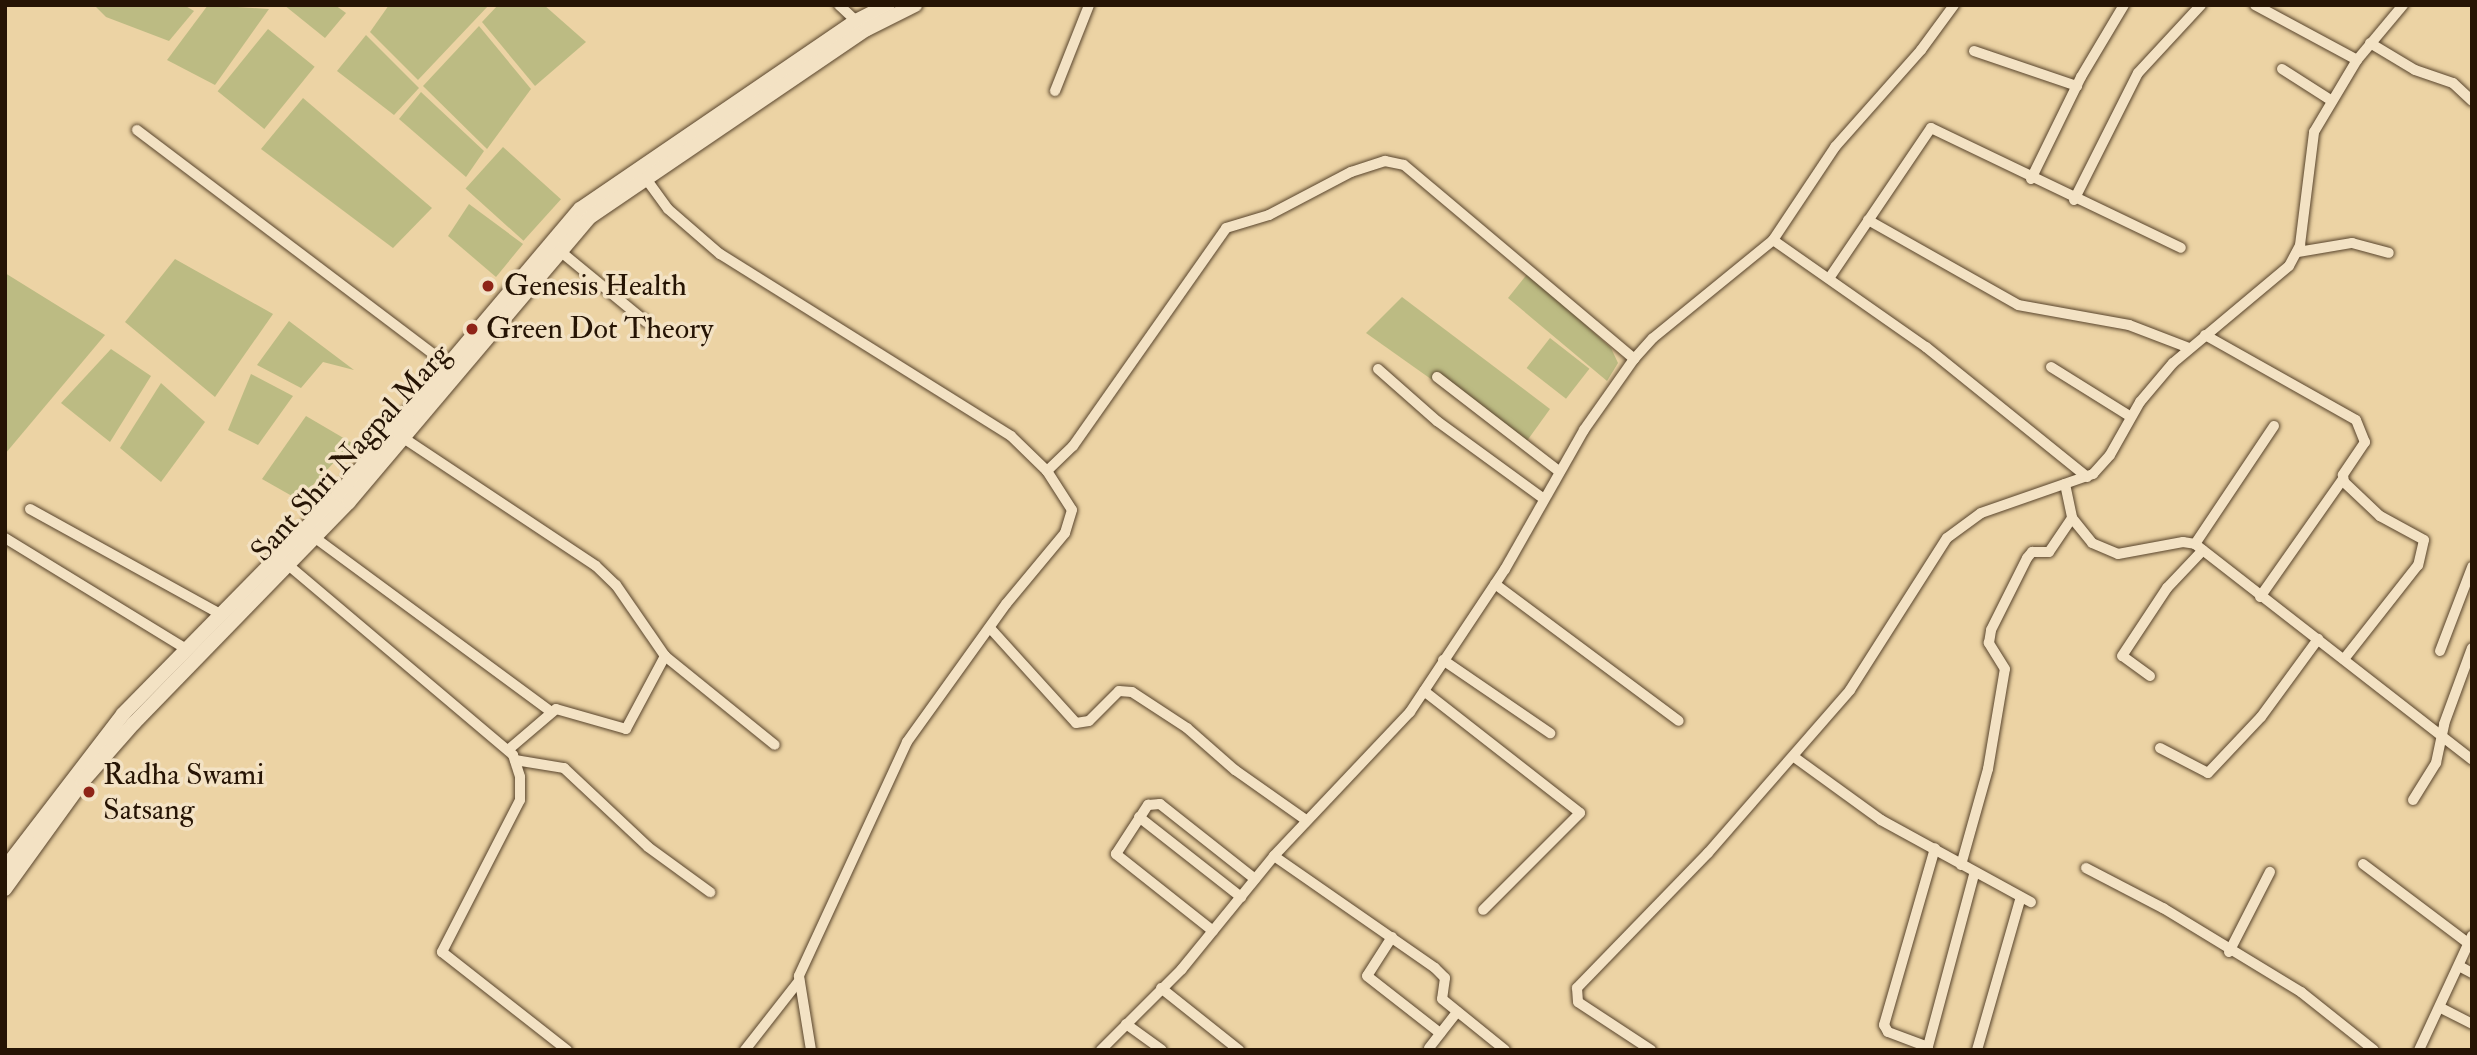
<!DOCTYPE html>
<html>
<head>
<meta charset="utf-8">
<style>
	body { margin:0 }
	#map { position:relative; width:2477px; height:1055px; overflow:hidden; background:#ecd3a4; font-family:"IM FELL Double Pica",serif }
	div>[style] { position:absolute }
	.green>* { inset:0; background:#bcbb83; transform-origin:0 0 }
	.roads { filter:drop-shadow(0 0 2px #58442c) drop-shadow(0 0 2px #58442c) }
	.street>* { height:10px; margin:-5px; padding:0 5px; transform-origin:5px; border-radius:5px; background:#f3e2c4 }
	.secondary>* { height:14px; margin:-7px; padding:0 7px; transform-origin:7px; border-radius:7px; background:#f3e2c4 }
	.dots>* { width:19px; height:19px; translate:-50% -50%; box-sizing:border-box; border:4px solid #f3e2c4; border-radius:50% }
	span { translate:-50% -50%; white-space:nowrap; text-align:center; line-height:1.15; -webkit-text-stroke:7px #f3e2c4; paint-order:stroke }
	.poi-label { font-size:30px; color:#261404 }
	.left { translate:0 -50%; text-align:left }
	.street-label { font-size:30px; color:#261404 }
	.frame { position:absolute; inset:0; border:7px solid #261404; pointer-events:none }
</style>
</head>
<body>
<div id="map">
	<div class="green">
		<div style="clip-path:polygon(94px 5px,184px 5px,194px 11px,169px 41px,106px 17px)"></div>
		<div style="clip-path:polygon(208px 5px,269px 9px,215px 85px,167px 60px)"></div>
		<div style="clip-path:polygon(284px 5px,335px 5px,346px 13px,325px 38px)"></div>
		<div style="clip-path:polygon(389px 5px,489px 5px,418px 80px,370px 32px)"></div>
		<div style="clip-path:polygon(498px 5px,544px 5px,586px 42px,535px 86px,482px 22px)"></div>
		<div style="clip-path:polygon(479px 26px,531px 89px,487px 149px,423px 86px)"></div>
		<div style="left:268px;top:29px;width:60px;height:80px;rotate:39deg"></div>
		<div style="clip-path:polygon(366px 35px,419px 88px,394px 115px,337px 71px)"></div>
		<div style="clip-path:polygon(421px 92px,484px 151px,466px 177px,399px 119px)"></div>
		<div style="clip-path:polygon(303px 98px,432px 208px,393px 248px,261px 149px)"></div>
		<div style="left:503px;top:147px;width:78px;height:56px;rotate:42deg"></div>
		<div style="clip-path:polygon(469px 204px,523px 244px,496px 277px,448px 236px)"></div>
		<div style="clip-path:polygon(175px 259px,273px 314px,215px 397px,125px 322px)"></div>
		<div style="clip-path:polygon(5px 273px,105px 335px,5px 454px)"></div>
		<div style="clip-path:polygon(1528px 273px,1611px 348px,1618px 363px,1607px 381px,1508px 298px)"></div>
		<div style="clip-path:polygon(1402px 297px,1550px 409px,1524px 445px,1366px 333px)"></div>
		<div style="clip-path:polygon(289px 321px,354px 370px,323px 362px,301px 388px,257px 365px)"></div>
		<div style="left:1550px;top:338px;width:50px;height:38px;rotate:38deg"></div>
		<div style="clip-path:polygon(111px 349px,151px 376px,110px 442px,61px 403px)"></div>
		<div style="clip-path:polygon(251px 374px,293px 396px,258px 445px,228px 430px)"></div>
		<div style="clip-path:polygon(161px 383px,205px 422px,161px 482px,120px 448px)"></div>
		<div style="clip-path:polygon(306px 416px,352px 443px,299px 500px,262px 479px)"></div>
	</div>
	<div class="roads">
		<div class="street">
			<div style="left:839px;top:5px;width:23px;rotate:43deg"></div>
			<div style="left:2255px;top:5px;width:116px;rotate:28.3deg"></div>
			<div style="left:2370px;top:43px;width:52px;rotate:31deg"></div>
			<div style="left:2415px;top:70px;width:40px;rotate:18.9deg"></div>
			<div style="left:2453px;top:83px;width:26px;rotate:43deg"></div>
			<div style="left:1974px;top:51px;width:109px;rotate:18.8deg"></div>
			<div style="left:2282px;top:69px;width:59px;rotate:32.6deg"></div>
			<div style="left:1055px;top:91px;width:92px;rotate:-68.4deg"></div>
			<div style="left:137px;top:130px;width:390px;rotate:37.1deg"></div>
			<div style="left:644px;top:176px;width:41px;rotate:54deg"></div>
			<div style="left:668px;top:209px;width:69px;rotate:40.9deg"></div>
			<div style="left:720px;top:254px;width:343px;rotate:32deg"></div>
			<div style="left:1011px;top:436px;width:50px;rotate:44.2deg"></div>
			<div style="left:1047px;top:471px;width:46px;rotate:57.3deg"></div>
			<div style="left:1072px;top:510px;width:24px;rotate:107deg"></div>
			<div style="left:1065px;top:533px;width:92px;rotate:129.7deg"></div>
			<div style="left:1006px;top:604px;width:170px;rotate:125.7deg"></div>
			<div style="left:907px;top:742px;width:258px;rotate:114.8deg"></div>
			<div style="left:799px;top:976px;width:75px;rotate:80.8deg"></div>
			<div style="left:2031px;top:179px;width:114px;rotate:-63.9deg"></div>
			<div style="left:2081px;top:77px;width:84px;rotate:-59.2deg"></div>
			<div style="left:2074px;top:200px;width:142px;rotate:-63.3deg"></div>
			<div style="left:2138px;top:73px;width:93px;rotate:-47.2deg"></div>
			<div style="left:1868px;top:220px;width:172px;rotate:29.5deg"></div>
			<div style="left:2018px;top:305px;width:113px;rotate:10.2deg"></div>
			<div style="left:2129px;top:325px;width:64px;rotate:21deg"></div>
			<div style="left:1773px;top:240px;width:187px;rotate:35deg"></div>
			<div style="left:1926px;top:347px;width:207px;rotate:38.9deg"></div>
			<div style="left:560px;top:251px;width:112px;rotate:39.5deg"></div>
			<div style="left:2298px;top:252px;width:55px;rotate:-9.5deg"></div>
			<div style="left:2352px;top:243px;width:38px;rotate:15deg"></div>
			<div style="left:1830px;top:277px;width:180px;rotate:-55.9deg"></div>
			<div style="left:1931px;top:128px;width:277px;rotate:25.6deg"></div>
			<div style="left:2205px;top:335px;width:173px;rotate:29.4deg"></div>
			<div style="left:2356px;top:420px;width:24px;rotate:68deg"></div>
			<div style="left:2365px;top:442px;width:40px;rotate:124deg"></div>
			<div style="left:2343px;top:475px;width:7px;rotate:82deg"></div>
			<div style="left:2344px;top:482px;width:50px;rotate:43.4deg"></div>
			<div style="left:2380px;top:516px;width:50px;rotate:28.6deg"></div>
			<div style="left:2424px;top:540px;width:26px;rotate:103deg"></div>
			<div style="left:2418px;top:565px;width:120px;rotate:128.2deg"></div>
			<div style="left:1634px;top:359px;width:28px;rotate:-48deg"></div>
			<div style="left:1653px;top:338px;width:155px;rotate:-39.2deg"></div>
			<div style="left:1773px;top:240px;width:112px;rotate:-56.3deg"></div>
			<div style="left:1835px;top:147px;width:130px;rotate:-48.4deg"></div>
			<div style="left:1921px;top:50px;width:56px;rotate:-53.7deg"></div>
			<div style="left:2051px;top:367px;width:94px;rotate:32deg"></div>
			<div style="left:1378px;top:369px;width:79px;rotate:41.4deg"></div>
			<div style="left:1437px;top:421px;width:132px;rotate:36.1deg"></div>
			<div style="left:1437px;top:377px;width:155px;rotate:37.7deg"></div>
			<div style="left:405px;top:439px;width:229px;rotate:33.6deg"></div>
			<div style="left:596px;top:566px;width:28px;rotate:44deg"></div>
			<div style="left:616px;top:585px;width:86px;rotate:55.4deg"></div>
			<div style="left:665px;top:656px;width:141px;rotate:39deg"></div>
			<div style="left:1047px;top:471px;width:36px;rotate:-44deg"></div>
			<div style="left:1073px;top:446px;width:266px;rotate:-54.9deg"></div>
			<div style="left:1226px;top:228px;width:45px;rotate:-16.8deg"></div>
			<div style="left:1269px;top:215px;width:93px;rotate:-27.7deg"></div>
			<div style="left:1351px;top:172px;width:36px;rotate:-18deg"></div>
			<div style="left:1385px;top:161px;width:19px;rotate:12deg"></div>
			<div style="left:1404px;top:165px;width:301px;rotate:40.1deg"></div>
			<div style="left:1634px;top:359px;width:87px;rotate:125.2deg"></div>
			<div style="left:1584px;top:430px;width:160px;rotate:119.6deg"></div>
			<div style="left:1505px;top:569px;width:172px;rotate:123.6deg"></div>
			<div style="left:1410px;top:712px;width:198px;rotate:133.4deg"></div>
			<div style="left:1274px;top:856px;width:146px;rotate:129.2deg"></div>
			<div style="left:1182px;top:969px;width:115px;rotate:135deg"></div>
			<div style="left:2065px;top:484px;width:35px;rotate:78deg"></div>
			<div style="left:2072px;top:518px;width:32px;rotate:51deg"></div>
			<div style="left:2092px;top:543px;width:28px;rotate:23deg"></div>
			<div style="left:2118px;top:554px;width:66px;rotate:-10.5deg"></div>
			<div style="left:2183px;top:542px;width:12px;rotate:9deg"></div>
			<div style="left:2195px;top:544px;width:351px;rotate:37.9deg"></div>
			<div style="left:30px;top:509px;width:217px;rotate:28.9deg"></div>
			<div style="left:314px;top:537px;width:292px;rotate:36.4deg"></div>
			<div style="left:5px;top:538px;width:212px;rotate:31.5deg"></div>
			<div style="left:2195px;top:544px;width:142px;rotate:-56.2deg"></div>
			<div style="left:287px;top:564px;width:296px;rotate:40.2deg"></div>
			<div style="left:513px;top:755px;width:23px;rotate:72deg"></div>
			<div style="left:520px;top:777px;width:23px;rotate:90deg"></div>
			<div style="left:520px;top:800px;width:171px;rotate:117.2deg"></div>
			<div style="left:442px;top:952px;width:159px;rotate:38.1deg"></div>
			<div style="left:1495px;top:584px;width:229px;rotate:36.7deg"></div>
			<div style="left:2260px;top:597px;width:144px;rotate:-54.9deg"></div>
			<div style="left:990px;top:628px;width:128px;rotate:47.8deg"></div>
			<div style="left:1076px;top:723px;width:13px;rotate:-9deg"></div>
			<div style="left:1089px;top:721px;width:42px;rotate:-45deg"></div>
			<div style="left:1119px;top:691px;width:13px;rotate:4deg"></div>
			<div style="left:1132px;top:692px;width:66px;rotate:33.2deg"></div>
			<div style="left:1187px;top:728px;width:64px;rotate:41.2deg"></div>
			<div style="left:1235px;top:770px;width:87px;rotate:35.2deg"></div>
			<div style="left:2440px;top:651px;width:90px;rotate:-69.1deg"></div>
			<div style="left:1443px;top:660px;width:130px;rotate:34.3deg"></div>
			<div style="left:2150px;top:676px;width:34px;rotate:-144deg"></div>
			<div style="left:2122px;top:656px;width:82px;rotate:-56.5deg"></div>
			<div style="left:2167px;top:588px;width:52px;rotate:-46.5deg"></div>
			<div style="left:1424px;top:691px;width:198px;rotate:38deg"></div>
			<div style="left:1580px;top:813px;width:137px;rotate:135deg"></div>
			<div style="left:2160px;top:748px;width:54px;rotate:27.5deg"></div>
			<div style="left:2208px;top:773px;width:77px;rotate:-46.6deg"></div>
			<div style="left:2261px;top:717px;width:97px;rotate:-53.8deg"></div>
			<div style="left:508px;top:750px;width:63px;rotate:-40.5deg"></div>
			<div style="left:556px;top:709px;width:73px;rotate:15.9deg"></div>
			<div style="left:626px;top:729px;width:83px;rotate:-61.9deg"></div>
			<div style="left:1794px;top:757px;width:107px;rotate:35.9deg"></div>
			<div style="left:1881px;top:820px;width:171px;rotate:28.7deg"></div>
			<div style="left:515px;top:760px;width:50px;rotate:9.3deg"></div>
			<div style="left:564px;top:768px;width:115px;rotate:43.2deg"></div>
			<div style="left:648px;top:847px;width:77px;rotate:36deg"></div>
			<div style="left:2413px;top:800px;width:44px;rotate:-58.1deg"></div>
			<div style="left:2436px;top:763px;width:40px;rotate:-78deg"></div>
			<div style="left:2444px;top:724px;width:81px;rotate:-69.8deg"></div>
			<div style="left:1139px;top:817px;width:130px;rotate:38.1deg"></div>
			<div style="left:1274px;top:856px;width:196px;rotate:34.8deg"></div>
			<div style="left:1435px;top:968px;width:14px;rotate:45deg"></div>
			<div style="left:1445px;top:978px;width:21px;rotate:98deg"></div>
			<div style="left:1442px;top:999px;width:81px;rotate:39deg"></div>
			<div style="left:2363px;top:864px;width:133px;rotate:37deg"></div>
			<div style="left:1961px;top:865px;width:100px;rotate:-74.3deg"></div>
			<div style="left:1988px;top:769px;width:101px;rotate:-80.4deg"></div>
			<div style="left:2005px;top:669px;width:31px;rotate:-122deg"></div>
			<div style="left:1989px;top:643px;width:13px;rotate:-81deg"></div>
			<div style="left:1991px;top:630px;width:80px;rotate:-63.4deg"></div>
			<div style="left:2027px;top:558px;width:8px;rotate:-50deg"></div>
			<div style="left:2032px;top:552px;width:17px"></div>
			<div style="left:2049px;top:552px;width:41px;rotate:-55.9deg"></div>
			<div style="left:2086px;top:868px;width:87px;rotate:27.5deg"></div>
			<div style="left:2163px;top:908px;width:162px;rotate:31.3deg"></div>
			<div style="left:2301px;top:992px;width:93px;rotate:38.5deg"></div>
			<div style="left:1213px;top:931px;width:124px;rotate:-141.6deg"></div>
			<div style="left:1116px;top:854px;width:59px;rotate:-56.9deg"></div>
			<div style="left:1148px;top:805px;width:12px;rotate:-5deg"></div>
			<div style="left:1160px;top:804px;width:121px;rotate:38.3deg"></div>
			<div style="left:1392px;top:937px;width:46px;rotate:122.7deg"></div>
			<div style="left:1367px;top:976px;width:93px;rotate:38deg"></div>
			<div style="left:2229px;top:952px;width:90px;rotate:-62.9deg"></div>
			<div style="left:2459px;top:966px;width:15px;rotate:28deg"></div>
			<div style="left:1161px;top:988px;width:100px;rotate:38.5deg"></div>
			<div style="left:2441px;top:1008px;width:35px;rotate:27deg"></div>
			<div style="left:1126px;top:1024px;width:44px;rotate:35.8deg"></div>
			<div style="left:1928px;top:1047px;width:43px;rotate:-159.4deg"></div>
			<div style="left:1888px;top:1032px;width:8px;rotate:-120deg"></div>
			<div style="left:1884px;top:1025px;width:184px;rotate:-73.9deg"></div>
			<div style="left:1429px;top:1048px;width:46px;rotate:-52.1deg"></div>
			<div style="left:745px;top:1050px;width:88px;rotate:-52deg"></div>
			<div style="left:1651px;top:1050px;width:87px;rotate:-146.7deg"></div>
			<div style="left:1578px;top:1002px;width:14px;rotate:-94deg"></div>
			<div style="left:1577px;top:988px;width:188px;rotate:-45.9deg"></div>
			<div style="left:1708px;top:853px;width:216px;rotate:-48.9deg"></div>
			<div style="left:1850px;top:690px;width:180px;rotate:-57.5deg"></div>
			<div style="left:1947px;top:538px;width:42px;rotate:-36.3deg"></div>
			<div style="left:1981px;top:513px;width:119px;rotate:-19.2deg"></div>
			<div style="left:2093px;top:474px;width:25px;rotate:-48deg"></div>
			<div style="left:2110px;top:455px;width:61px;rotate:-60.5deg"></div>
			<div style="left:2140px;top:402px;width:51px;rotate:-49.8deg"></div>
			<div style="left:2173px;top:363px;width:151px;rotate:-39.9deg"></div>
			<div style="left:2289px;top:266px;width:24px;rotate:-62deg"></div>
			<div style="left:2300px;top:245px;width:114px;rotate:-82.9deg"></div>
			<div style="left:2314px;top:132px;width:84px;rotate:-59.2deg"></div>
			<div style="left:2357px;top:60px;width:72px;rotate:-50.1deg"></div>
			<div style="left:1927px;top:1050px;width:182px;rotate:-75deg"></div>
			<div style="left:1977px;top:1050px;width:159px;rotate:-74deg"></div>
			<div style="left:2419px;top:1050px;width:126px;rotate:-65.1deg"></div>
		</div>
		<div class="secondary">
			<div style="left:5px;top:868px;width:194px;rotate:-52.5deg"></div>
			<div style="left:123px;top:714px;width:308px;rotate:-45.5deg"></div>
			<div style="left:339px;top:494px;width:373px;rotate:-49.8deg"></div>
			<div style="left:580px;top:209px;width:334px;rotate:-34.3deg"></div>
			<div style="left:856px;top:21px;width:36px;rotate:-27deg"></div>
			<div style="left:5px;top:889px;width:133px;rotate:-54.2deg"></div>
			<div style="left:83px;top:781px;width:77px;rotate:-48.7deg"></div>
			<div style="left:134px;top:723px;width:308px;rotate:-45.8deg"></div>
			<div style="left:349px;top:502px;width:373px;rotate:-49.8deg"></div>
			<div style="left:590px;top:217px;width:335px;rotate:-34.2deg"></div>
			<div style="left:867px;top:29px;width:54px;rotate:-26.6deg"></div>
		</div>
	</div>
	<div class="dots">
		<div style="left:488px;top:286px;background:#8f2418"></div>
		<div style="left:472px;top:329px;background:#8f2418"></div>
		<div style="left:89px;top:792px;background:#8f2418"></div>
	</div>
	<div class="poi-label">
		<span class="left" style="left:504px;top:286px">Genesis Health</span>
		<span class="left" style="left:486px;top:329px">Green Dot Theory</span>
		<span class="left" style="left:103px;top:792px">Radha Swami<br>Satsang</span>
	</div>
	<div class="street-label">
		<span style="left:351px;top:453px;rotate:-48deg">Sant Shri Nagpal Marg</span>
	</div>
	<div class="frame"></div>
</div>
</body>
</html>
